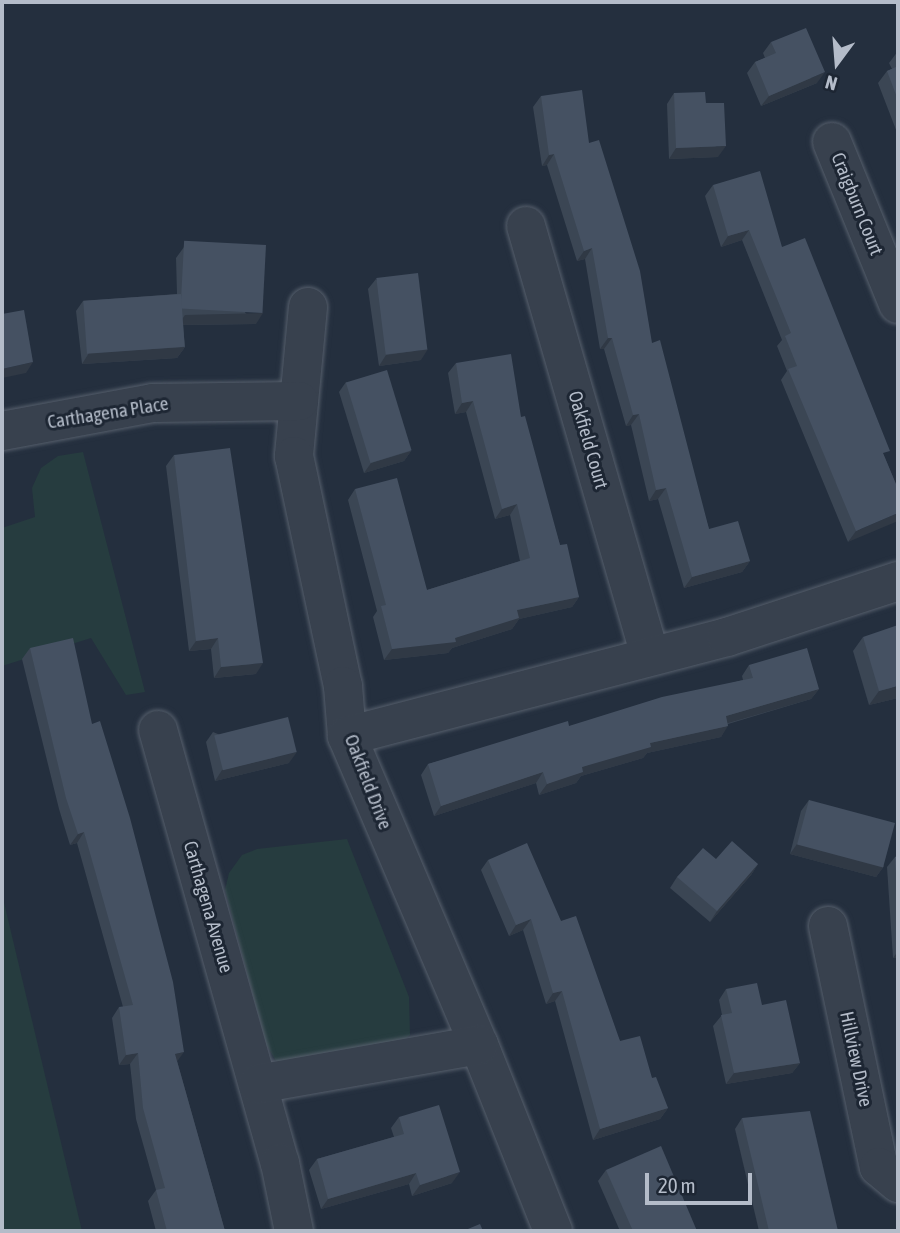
<!DOCTYPE html>
<html>
<head>
<meta charset="utf-8">
<style>
	body { margin:0 }
	#map { position:relative; width:900px; height:1233px; overflow:hidden; background:#242f3e; font-family:"Asap Condensed",sans-serif }
	div>[style] { position:absolute }
	.green>* { inset:0; background:#263c3f }
	.roads { filter:drop-shadow(0 0 2px #565f6c) drop-shadow(0 0 2px #565f6c) }
	.minor>* { height:38px; margin:-19px; padding:0 19px; transform-origin:19px; border-radius:19px; background:#38414e }
	.wall>* { inset:0; background:#3b4654 }
	.shaded-wall>* { inset:0; background:#303945 }
	.building>* { inset:0; background:#455162; transform-origin:0 0 }
	span { translate:-50% -50%; white-space:nowrap; text-align:center; line-height:1.15; -webkit-text-stroke:6px #1d2633; paint-order:stroke }
	.street-label { font-size:19px; color:#b4bcc9 }
	.frame { position:absolute; inset:0; border:4px solid #b4bcc9; pointer-events:none }
	.north { position:absolute; left:802px; top:28px; width:70px; height:70px; -webkit-text-stroke:5px #1d2633; paint-order:stroke; rotate:196deg; font-size:19px; font-weight:700; line-height:28px; text-align:center; color:#b4bcc9 }
	.north::after { content:''; display:block; margin:auto; width:24px; height:32px; background:#b4bcc9; clip-path:polygon(50% 0,100% 100%,50% 72%,0 100%) }
	.scale { position:absolute; left:645px; top:1173px; width:107px; height:32px; box-sizing:border-box; border:4px solid #b4bcc9; border-top:0; padding-left:9px; font-size:21px; line-height:24px; white-space:nowrap; color:#b4bcc9; -webkit-text-stroke:5px #1d2633; paint-order:stroke }
</style>
</head>
<body>
<div id="map">
	<div class="green">
		<div style="clip-path:polygon(83px 452px,145px 692px,126px 695px,91px 638px,2px 666px,2px 528px,35px 517px,32px 488px,41px 468px,58px 456px)"></div>
		<div style="clip-path:polygon(347px 839px,409px 997px,410px 1035px,399px 1044px,289px 1070px,276px 1061px,266px 1044px,225px 890px,229px 873px,242px 855px,257px 849px)"></div>
		<div style="clip-path:polygon(2px 894px,82px 1231px,2px 1231px)"></div>
	</div>
	<div class="roads">
		<div class="minor">
			<div style="left:832px;top:142px;width:175px;rotate:67.8deg"></div>
			<div style="left:526px;top:226px;width:447px;rotate:73.9deg"></div>
			<div style="left:308px;top:307px;width:150px;rotate:95.4deg"></div>
			<div style="left:294px;top:456px;width:235px;rotate:78deg"></div>
			<div style="left:343px;top:686px;width:50px;rotate:85.4deg"></div>
			<div style="left:347px;top:736px;width:336px;rotate:66.9deg"></div>
			<div style="left:479px;top:1045px;width:200px;rotate:68.3deg"></div>
			<div style="left:2px;top:431px;width:154px;rotate:-10.5deg"></div>
			<div style="left:153px;top:403px;width:146px;rotate:-0.8deg"></div>
			<div style="left:158px;top:730px;width:450px;rotate:74.3deg"></div>
			<div style="left:280px;top:1163px;width:69px;rotate:78.4deg"></div>
			<div style="left:347px;top:736px;width:393px;rotate:-14.6deg"></div>
			<div style="left:727px;top:637px;width:180px;rotate:-18.1deg"></div>
			<div style="left:828px;top:926px;width:246px;rotate:78.1deg"></div>
			<div style="left:879px;top:1167px;width:25px;rotate:40deg"></div>
			<div style="left:258px;top:1084px;width:224px;rotate:-10deg"></div>
		</div>
	</div>
	<div class="wall">
		<div style="clip-path:polygon(771px 42px,817px 83px,761px 106px,747px 73px,755px 62px,765px 58px,763px 53px)"></div>
		<div style="clip-path:polygon(898px 51px,898px 135px,878px 83px,887px 71px,892px 69px,889px 63px)"></div>
		<div style="clip-path:polygon(674px 93px,706px 103px,718px 157px,669px 159px,667px 104px)"></div>
		<div style="clip-path:polygon(541px 96px,589px 143px,709px 529px,750px 561px,742px 572px,684px 588px,658px 499px,649px 501px,631px 425px,626px 426px,604px 349px,600px 349px,585px 259px,577px 261px,547px 165px,542px 166px,533px 107px)"></div>
		<div style="clip-path:polygon(713px 185px,782px 247px,885px 458px,898px 489px,848px 542px,781px 380px,787px 371px,777px 346px,782px 340px,742px 240px,721px 247px,705px 196px)"></div>
		<div style="clip-path:polygon(184px 247px,256px 324px,183px 325px,185px 347px,177px 358px,82px 364px,76px 311px,83px 301px,177px 294px,176px 258px)"></div>
		<div style="clip-path:polygon(376px 279px,421px 360px,379px 366px,368px 289px)"></div>
		<div style="clip-path:polygon(456px 363px,521px 417px,560px 545px,579px 597px,572px 607px,519px 619px,512px 629px,452px 648px,448px 653px,384px 660px,373px 617px,377px 611px,348px 500px,355px 489px,427px 590px,520px 561px,510px 515px,495px 519px,466px 412px,455px 414px,448px 373px)"></div>
		<div style="clip-path:polygon(346px 382px,411px 451px,404px 461px,364px 473px,339px 392px)"></div>
		<div style="clip-path:polygon(174px 455px,256px 674px,214px 678px,211px 649px,189px 651px,166px 466px)"></div>
		<div style="clip-path:polygon(863px 637px,898px 698px,869px 705px,853px 651px)"></div>
		<div style="clip-path:polygon(30px 648px,92px 724px,177px 1061px,225px 1231px,156px 1231px,148px 1201px,156px 1190px,136px 1119px,130px 1064px,119px 1065px,112px 1018px,119px 1007px,123px 1007px,77px 843px,70px 845px,59px 809px,22px 659px)"></div>
		<div style="clip-path:polygon(749px 665px,819px 689px,811px 699px,728px 724px,721px 737px,647px 753px,643px 758px,581px 776px,576px 783px,539px 795px,536px 783px,434px 816px,421px 775px,428px 764px,743px 680px,742px 676px)"></div>
		<div style="clip-path:polygon(213px 732px,289px 763px,215px 781px,206px 742px)"></div>
		<div style="clip-path:polygon(809px 800px,884px 866px,876px 877px,790px 854px,801px 811px)"></div>
		<div style="clip-path:polygon(898px 856px,898px 958px,893px 958px,887px 867px,895px 857px)"></div>
		<div style="clip-path:polygon(716px 859px,758px 864px,751px 875px,710px 922px,670px 888px,677px 877px)"></div>
		<div style="clip-path:polygon(488px 860px,561px 921px,620px 1041px,652px 1078px,668px 1108px,660px 1119px,593px 1140px,555px 1001px,546px 1004px,523px 930px,509px 936px,481px 870px)"></div>
		<div style="clip-path:polygon(726px 989px,800px 1063px,792px 1073px,726px 1084px,713px 1026px,722px 1015px,719px 1000px)"></div>
		<div style="clip-path:polygon(898px 1010px,898px 1028px,896px 1013px)"></div>
		<div style="clip-path:polygon(399px 1117px,452px 1183px,412px 1196px,409px 1184px,321px 1209px,309px 1170px,317px 1159px,394px 1137px,391px 1128px)"></div>
		<div style="clip-path:polygon(742px 1118px,838px 1231px,759px 1231px,735px 1129px)"></div>
		<div style="clip-path:polygon(606px 1170px,697px 1231px,620px 1231px,598px 1181px)"></div>
	</div>
	<div class="shaded-wall">
		<div style="clip-path:polygon(825px 72px,817px 83px,761px 106px,769px 96px)"></div>
		<div style="clip-path:polygon(726px 146px,718px 157px,669px 159px,676px 148px)"></div>
		<div style="clip-path:polygon(554px 154px,547px 165px,542px 166px,549px 155px)"></div>
		<div style="clip-path:polygon(749px 230px,742px 240px,721px 247px,728px 236px)"></div>
		<div style="clip-path:polygon(592px 248px,585px 259px,577px 261px,584px 251px)"></div>
		<div style="clip-path:polygon(263px 313px,256px 324px,178px 325px,185px 315px)"></div>
		<div style="clip-path:polygon(608px 338px,612px 338px,604px 349px,600px 349px)"></div>
		<div style="clip-path:polygon(185px 347px,177px 358px,82px 364px,89px 353px)"></div>
		<div style="clip-path:polygon(428px 349px,421px 360px,379px 366px,386px 355px)"></div>
		<div style="clip-path:polygon(33px 362px,26px 373px,2px 378px,2px 369px)"></div>
		<div style="clip-path:polygon(473px 401px,466px 412px,455px 414px,462px 403px)"></div>
		<div style="clip-path:polygon(639px 414px,631px 425px,626px 426px,633px 415px)"></div>
		<div style="clip-path:polygon(411px 451px,404px 461px,364px 473px,371px 463px)"></div>
		<div style="clip-path:polygon(666px 488px,658px 499px,649px 501px,656px 490px)"></div>
		<div style="clip-path:polygon(517px 504px,510px 515px,495px 519px,502px 509px)"></div>
		<div style="clip-path:polygon(898px 513px,898px 521px,848px 542px,856px 531px)"></div>
		<div style="clip-path:polygon(750px 561px,742px 572px,684px 588px,692px 577px)"></div>
		<div style="clip-path:polygon(579px 597px,572px 607px,519px 619px,512px 629px,452px 648px,448px 653px,384px 660px,392px 649px,455px 638px,517px 610px)"></div>
		<div style="clip-path:polygon(218px 638px,211px 649px,189px 651px,196px 641px)"></div>
		<div style="clip-path:polygon(263px 663px,256px 674px,214px 678px,221px 667px)"></div>
		<div style="clip-path:polygon(898px 686px,898px 698px,869px 705px,879px 691px)"></div>
		<div style="clip-path:polygon(819px 689px,811px 699px,718px 726px,726px 716px)"></div>
		<div style="clip-path:polygon(728px 726px,721px 737px,647px 753px,643px 758px,581px 776px,576px 783px,539px 795px,547px 784px,582px 767px,650px 743px)"></div>
		<div style="clip-path:polygon(297px 752px,289px 763px,215px 781px,222px 770px)"></div>
		<div style="clip-path:polygon(543px 772px,536px 783px,434px 816px,441px 806px)"></div>
		<div style="clip-path:polygon(84px 832px,77px 843px,70px 845px,78px 834px)"></div>
		<div style="clip-path:polygon(797px 844px,884px 866px,876px 877px,790px 854px)"></div>
		<div style="clip-path:polygon(758px 864px,751px 875px,710px 922px,717px 911px)"></div>
		<div style="clip-path:polygon(531px 919px,523px 930px,509px 936px,516px 925px)"></div>
		<div style="clip-path:polygon(898px 951px,898px 958px,893px 958px)"></div>
		<div style="clip-path:polygon(562px 991px,555px 1001px,546px 1004px,553px 993px)"></div>
		<div style="clip-path:polygon(184px 1052px,176px 1063px,175px 1054px)"></div>
		<div style="clip-path:polygon(138px 1053px,130px 1064px,119px 1065px,126px 1055px)"></div>
		<div style="clip-path:polygon(800px 1063px,792px 1073px,726px 1084px,734px 1073px)"></div>
		<div style="clip-path:polygon(668px 1108px,660px 1119px,593px 1140px,600px 1129px)"></div>
		<div style="clip-path:polygon(460px 1172px,452px 1183px,412px 1196px,420px 1185px)"></div>
		<div style="clip-path:polygon(416px 1173px,409px 1184px,321px 1209px,328px 1199px)"></div>
	</div>
	<div class="building">
		<div style="clip-path:polygon(806px 28px,825px 72px,769px 96px,755px 62px,776px 53px,771px 42px)"></div>
		<div style="clip-path:polygon(898px 66px,898px 100px,887px 71px)"></div>
		<div style="clip-path:polygon(582px 90px,589px 143px,599px 140px,640px 271px,652px 343px,660px 340px,709px 529px,738px 521px,750px 561px,692px 577px,666px 488px,656px 490px,639px 414px,633px 415px,612px 338px,608px 338px,592px 248px,584px 251px,554px 154px,549px 155px,541px 96px)"></div>
		<div style="clip-path:polygon(705px 92px,706px 103px,724px 103px,726px 146px,676px 148px,674px 93px)"></div>
		<div style="clip-path:polygon(760px 171px,782px 247px,805px 238px,890px 451px,883px 453px,898px 489px,898px 513px,856px 531px,788px 369px,797px 366px,785px 336px,791px 333px,749px 230px,728px 236px,713px 185px)"></div>
		<div style="left:266px;top:245px;width:68px;height:82px;rotate:93deg"></div>
		<div style="left:418px;top:273px;width:77px;height:42px;rotate:83deg"></div>
		<div style="left:181px;top:294px;width:53px;height:98px;rotate:86deg"></div>
		<div style="clip-path:polygon(24px 310px,33px 362px,2px 369px,2px 314px)"></div>
		<div style="clip-path:polygon(511px 354px,521px 417px,525px 416px,560px 545px,567px 544px,579px 597px,517px 610px,519px 618px,455px 638px,456px 642px,392px 649px,381px 606px,386px 605px,355px 489px,397px 478px,427px 590px,530px 558px,517px 504px,502px 509px,473px 401px,462px 403px,456px 363px)"></div>
		<div style="left:387px;top:370px;width:84px;height:43px;rotate:73deg"></div>
		<div style="clip-path:polygon(230px 448px,263px 663px,221px 667px,218px 638px,196px 641px,174px 455px)"></div>
		<div style="clip-path:polygon(898px 625px,898px 686px,879px 691px,863px 637px)"></div>
		<div style="clip-path:polygon(73px 638px,92px 724px,100px 721px,130px 818px,173px 982px,184px 1052px,175px 1054px,225px 1231px,167px 1231px,156px 1190px,165px 1188px,143px 1108px,138px 1053px,126px 1055px,119px 1007px,133px 1005px,84px 832px,78px 834px,66px 798px,30px 648px)"></div>
		<div style="clip-path:polygon(807px 648px,819px 689px,726px 716px,728px 726px,650px 743px,651px 747px,582px 767px,583px 772px,547px 784px,543px 772px,441px 806px,428px 764px,568px 721px,569px 726px,662px 697px,753px 678px,749px 665px)"></div>
		<div style="left:288px;top:717px;width:36px;height:76px;rotate:76deg"></div>
		<div style="left:809px;top:800px;width:89px;height:46px;rotate:15deg"></div>
		<div style="clip-path:polygon(732px 841px,758px 864px,717px 911px,677px 877px,703px 848px,716px 859px)"></div>
		<div style="clip-path:polygon(527px 843px,561px 921px,576px 916px,620px 1041px,640px 1036px,652px 1078px,656px 1077px,668px 1108px,600px 1129px,562px 991px,553px 993px,531px 919px,516px 925px,488px 860px)"></div>
		<div style="clip-path:polygon(898px 856px,898px 909px,895px 857px)"></div>
		<div style="clip-path:polygon(757px 983px,762px 1005px,786px 1000px,800px 1063px,734px 1073px,721px 1015px,732px 1013px,726px 989px)"></div>
		<div style="clip-path:polygon(439px 1105px,460px 1172px,420px 1185px,416px 1173px,328px 1199px,317px 1159px,404px 1134px,399px 1117px)"></div>
		<div style="clip-path:polygon(810px 1111px,838px 1231px,769px 1231px,742px 1118px)"></div>
		<div style="clip-path:polygon(661px 1146px,697px 1231px,633px 1231px,606px 1170px)"></div>
		<div style="clip-path:polygon(480px 1224px,483px 1231px,463px 1231px)"></div>
	</div>
	<div class="street-label">
		<span style="left:857px;top:204px;rotate:68deg">Craigburn Court</span>
		<span style="left:108px;top:413px;rotate:-9deg">Carthagena Place</span>
		<span style="left:588px;top:440px;rotate:74deg">Oakfield Court</span>
		<span style="left:368px;top:782px;rotate:69deg">Oakfield Drive</span>
		<span style="left:208px;top:907px;rotate:74deg">Carthagena Avenue</span>
		<span style="left:856px;top:1059px;rotate:78deg">Hillview Drive</span>
	</div>
	<div class="frame"></div>
	<div class="north">N</div>
	<div class="scale">20 m</div>
</div>
</body>
</html>
